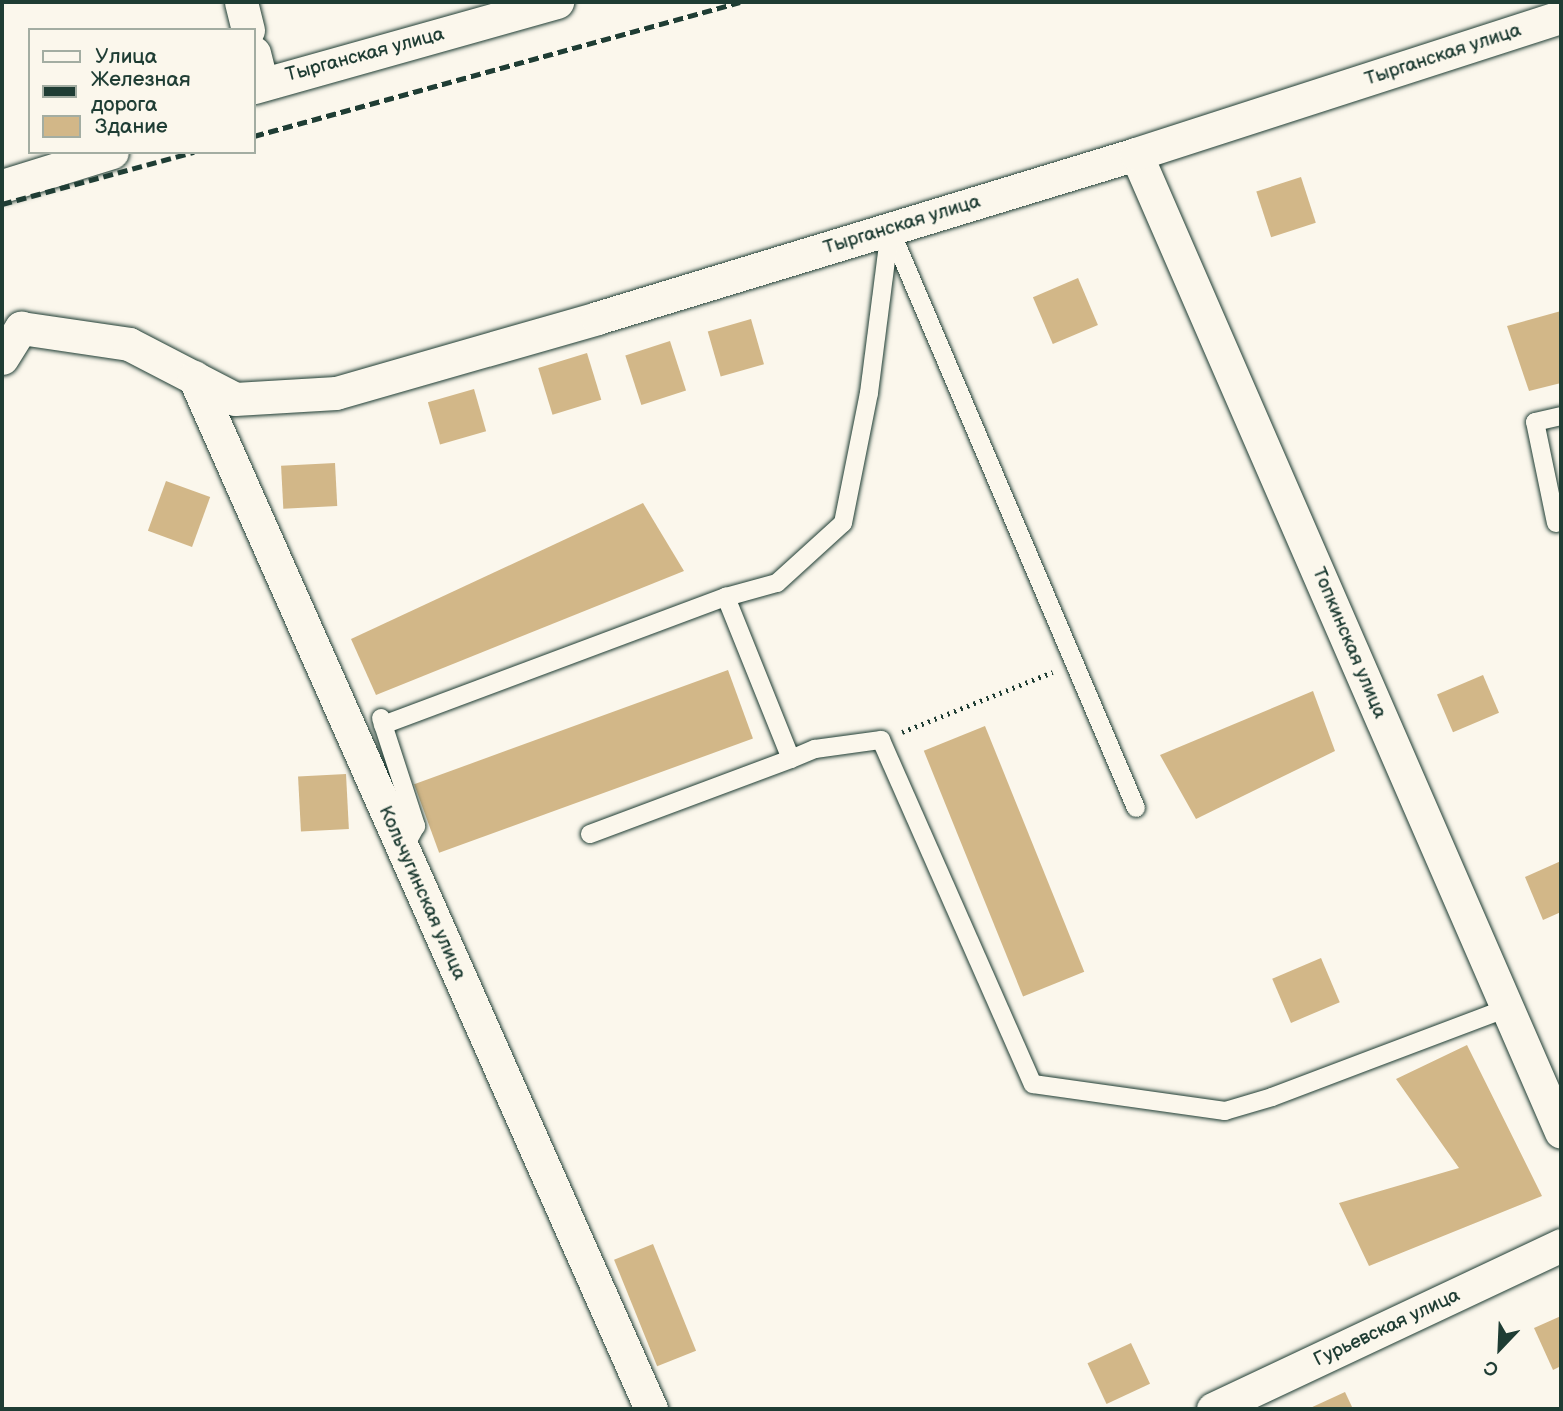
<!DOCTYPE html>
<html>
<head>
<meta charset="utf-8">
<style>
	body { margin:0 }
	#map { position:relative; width:1563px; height:1411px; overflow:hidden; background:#fbf7ec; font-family:"Balsamiq Sans",sans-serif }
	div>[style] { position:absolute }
	.building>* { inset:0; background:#d2b788; transform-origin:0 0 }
	.path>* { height:4.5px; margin-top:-2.25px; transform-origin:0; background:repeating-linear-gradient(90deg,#1f3d34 0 2px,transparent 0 7px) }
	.roads { filter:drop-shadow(0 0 2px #1f3d34) drop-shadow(0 0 2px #1f3d34) }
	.lane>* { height:18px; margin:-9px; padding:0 9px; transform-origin:9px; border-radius:9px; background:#fbf7ec }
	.street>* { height:33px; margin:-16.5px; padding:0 16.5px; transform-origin:16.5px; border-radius:16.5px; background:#fbf7ec }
	.rail>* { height:5px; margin-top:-2.5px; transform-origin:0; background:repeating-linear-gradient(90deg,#1f3d34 0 10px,transparent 0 15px) }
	span { translate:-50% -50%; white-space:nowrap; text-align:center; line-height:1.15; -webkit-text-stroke:7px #fbf7ec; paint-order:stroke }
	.street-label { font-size:19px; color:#1f3d34 }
	.frame { position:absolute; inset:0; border:4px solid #1f3d34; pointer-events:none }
	.legend { position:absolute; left:28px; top:28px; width:228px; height:126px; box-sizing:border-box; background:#fbf7ec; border:2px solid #a3ada2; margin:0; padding:9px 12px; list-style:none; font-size:21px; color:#1f3d34 }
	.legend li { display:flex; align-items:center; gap:14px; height:35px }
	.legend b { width:35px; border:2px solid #a3ada2 }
	.north { position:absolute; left:1465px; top:1313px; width:70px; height:70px; -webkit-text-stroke:5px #fbf7ec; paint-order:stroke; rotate:203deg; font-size:19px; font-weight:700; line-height:28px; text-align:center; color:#1f3d34 }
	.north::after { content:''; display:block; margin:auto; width:24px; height:32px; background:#1f3d34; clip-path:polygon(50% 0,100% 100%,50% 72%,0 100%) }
</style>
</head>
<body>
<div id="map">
	<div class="building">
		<div style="left:1301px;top:177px;width:48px;height:47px;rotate:72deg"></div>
		<div style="left:1078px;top:278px;width:51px;height:49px;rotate:67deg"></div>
		<div style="clip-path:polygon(1561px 311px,1561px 383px,1529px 391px,1507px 326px)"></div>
		<div style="left:751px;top:319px;width:47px;height:45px;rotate:74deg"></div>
		<div style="left:670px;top:341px;width:52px;height:47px;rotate:72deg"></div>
		<div style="left:587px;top:353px;width:49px;height:51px;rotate:73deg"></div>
		<div style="left:474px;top:389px;width:44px;height:48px;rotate:74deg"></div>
		<div style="left:335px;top:463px;width:43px;height:54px;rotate:87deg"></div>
		<div style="left:166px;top:481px;width:47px;height:53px;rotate:20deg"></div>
		<div style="clip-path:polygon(643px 503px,684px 571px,376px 695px,351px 639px)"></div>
		<div style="left:728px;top:670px;width:73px;height:334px;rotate:70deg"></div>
		<div style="left:1483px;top:675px;width:41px;height:50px;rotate:67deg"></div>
		<div style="clip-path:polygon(1313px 691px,1335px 751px,1196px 819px,1160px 755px)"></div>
		<div style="left:985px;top:726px;width:265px;height:66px;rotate:68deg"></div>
		<div style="left:346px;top:774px;width:55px;height:48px;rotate:87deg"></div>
		<div style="clip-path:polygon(1561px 861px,1561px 912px,1543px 920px,1525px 877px)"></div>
		<div style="left:1321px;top:958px;width:48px;height:53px;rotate:67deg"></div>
		<div style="clip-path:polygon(1467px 1045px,1542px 1196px,1369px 1266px,1339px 1203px,1459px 1168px,1396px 1079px)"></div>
		<div style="left:653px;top:1244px;width:115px;height:42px;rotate:68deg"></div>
		<div style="clip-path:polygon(1561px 1316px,1561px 1366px,1553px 1370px,1534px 1328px)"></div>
		<div style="left:1131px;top:1343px;width:45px;height:48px;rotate:65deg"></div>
		<div style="clip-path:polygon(1345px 1392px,1353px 1409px,1308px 1409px)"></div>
	</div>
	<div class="path">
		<div style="left:902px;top:732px;width:162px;rotate:-21.7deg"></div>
	</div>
	<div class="roads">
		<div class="lane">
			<div style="left:890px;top:229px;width:629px;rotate:66.98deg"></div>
			<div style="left:1556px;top:523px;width:103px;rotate:-101.7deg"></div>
			<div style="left:1535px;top:422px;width:27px;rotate:-13deg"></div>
			<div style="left:381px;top:718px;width:114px;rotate:72deg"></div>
			<div style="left:416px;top:826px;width:26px;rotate:119deg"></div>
			<div style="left:383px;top:725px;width:366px;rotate:-20.5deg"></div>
			<div style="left:791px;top:759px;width:26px;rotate:-23deg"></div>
			<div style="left:815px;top:749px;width:67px;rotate:-7.8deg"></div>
			<div style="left:881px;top:740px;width:376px;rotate:66.2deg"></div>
			<div style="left:1033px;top:1084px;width:194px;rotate:8deg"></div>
			<div style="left:1225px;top:1111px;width:49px;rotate:-16.6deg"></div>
			<div style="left:1272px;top:1097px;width:252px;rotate:-20.7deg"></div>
			<div style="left:590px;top:834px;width:215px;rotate:-20.5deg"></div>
			<div style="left:791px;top:759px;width:175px;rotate:-111.9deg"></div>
			<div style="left:726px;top:597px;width:53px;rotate:-15.4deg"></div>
			<div style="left:777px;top:583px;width:89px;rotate:-42.3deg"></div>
			<div style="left:843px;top:523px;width:133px;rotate:-78.7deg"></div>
			<div style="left:869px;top:393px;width:165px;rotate:-82.7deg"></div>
		</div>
		<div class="street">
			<div style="left:241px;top:2px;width:29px;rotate:76deg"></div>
			<div style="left:254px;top:53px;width:32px;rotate:76deg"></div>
			<div style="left:254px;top:87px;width:315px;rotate:-15.7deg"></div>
			<div style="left:1136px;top:154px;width:1066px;rotate:66.51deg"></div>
			<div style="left:2px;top:186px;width:115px;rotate:-17.2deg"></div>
			<div style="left:2px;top:358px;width:36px;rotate:-58deg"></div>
			<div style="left:21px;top:328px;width:109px;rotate:8.4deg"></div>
			<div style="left:129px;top:344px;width:119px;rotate:27.4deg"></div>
			<div style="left:235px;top:399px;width:101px;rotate:-3.4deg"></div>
			<div style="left:336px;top:393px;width:272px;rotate:-16deg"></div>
			<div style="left:597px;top:318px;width:563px;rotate:-16.92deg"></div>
			<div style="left:1136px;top:154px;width:447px;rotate:-17.9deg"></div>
			<div style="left:194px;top:377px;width:1129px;rotate:66.11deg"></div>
			<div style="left:1213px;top:1409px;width:385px;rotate:-25.2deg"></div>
		</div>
	</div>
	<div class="rail">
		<div style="left:254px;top:136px;width:504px;rotate:-15.41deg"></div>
		<div style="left:2px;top:204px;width:199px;rotate:-15.2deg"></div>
	</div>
	<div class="street-label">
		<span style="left:365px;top:55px;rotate:-15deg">Тырганская улица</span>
		<span style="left:1443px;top:55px;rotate:-18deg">Тырганская улица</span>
		<span style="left:902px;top:225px;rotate:-17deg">Тырганская улица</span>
		<span style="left:1349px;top:643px;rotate:67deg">Топкинская улица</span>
		<span style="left:422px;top:893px;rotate:66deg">Кольчугинская улица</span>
		<span style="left:1387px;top:1328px;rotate:-25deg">Гурьевская улица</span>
	</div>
	<div class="frame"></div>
	<ul class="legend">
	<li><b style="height:9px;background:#fbf7ec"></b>Улица</li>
	<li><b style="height:9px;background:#1f3d34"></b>Железная дорога</li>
	<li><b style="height:19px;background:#d2b788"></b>Здание</li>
	</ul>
	<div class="north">С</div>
</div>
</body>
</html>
